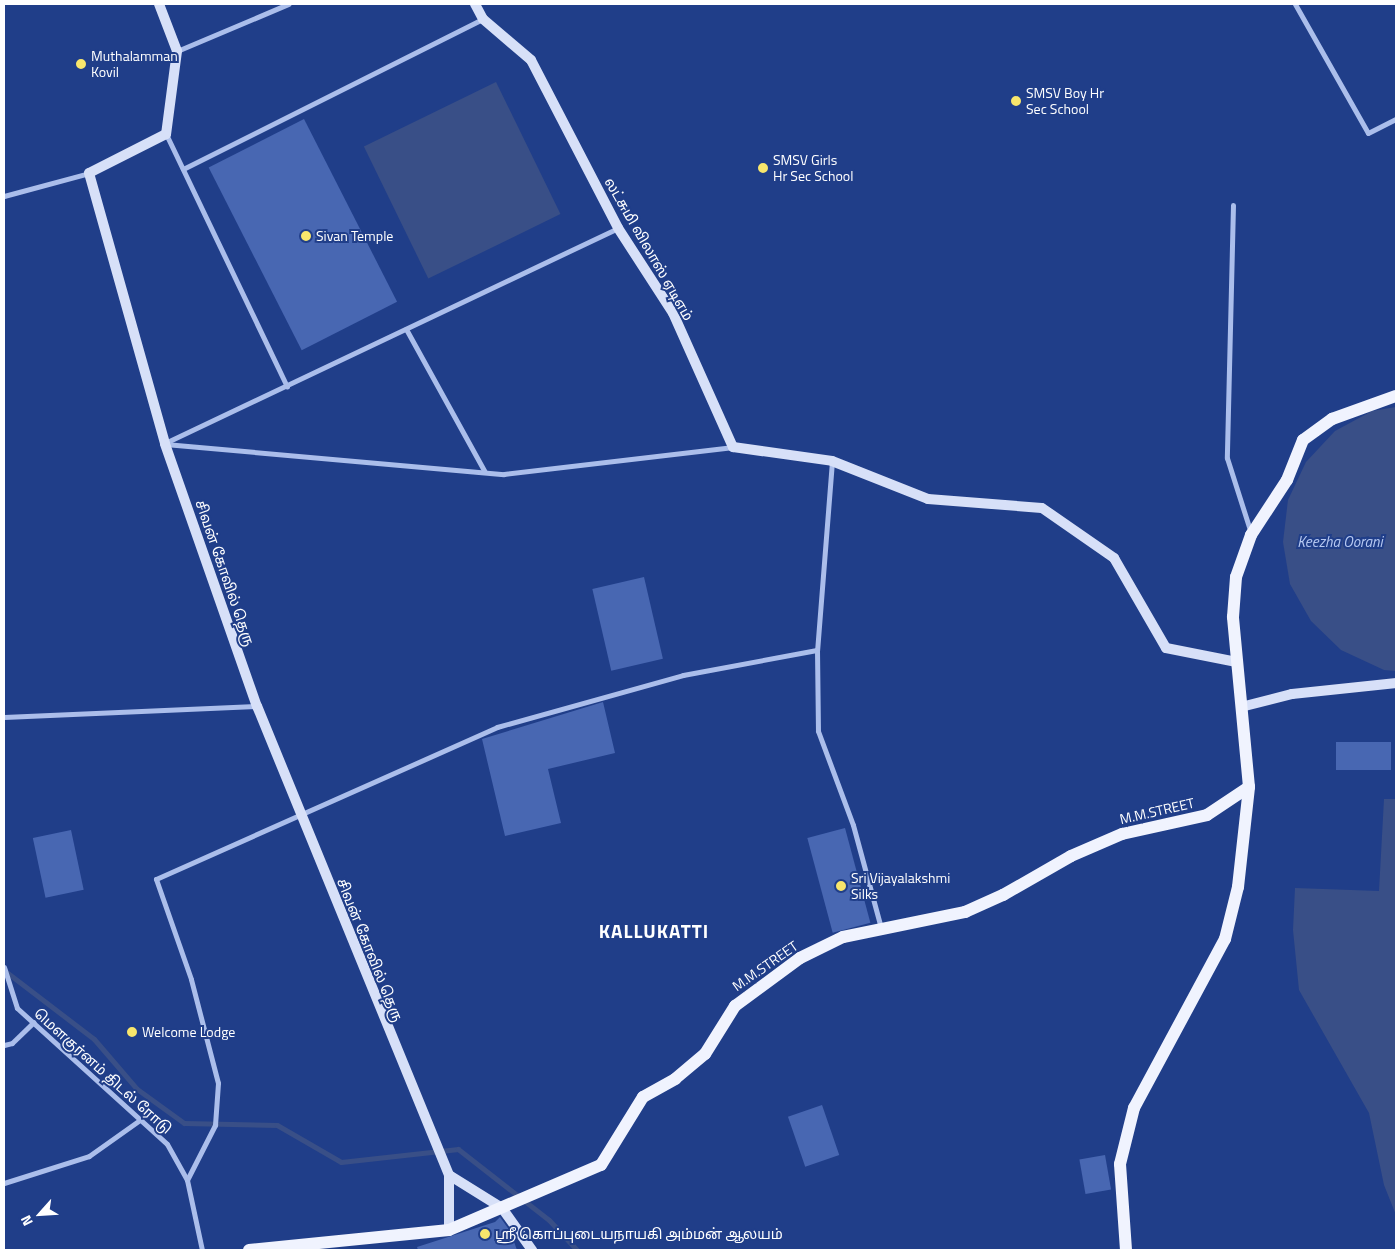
<!DOCTYPE html>
<html>
<head>
<meta charset="utf-8">
<style>
	body { margin:0 }
	#map { position:relative; width:1400px; height:1254px; overflow:hidden; background:#203e89; font-family:"Titillium Web","Noto Sans Tamil",sans-serif }
	div>[style] { position:absolute }
	.water>* { inset:0; background:#394f87; transform-origin:0 0 }
	.stream>* { height:5px; margin:-2.5px; padding:0 2.5px; transform-origin:2.5px; border-radius:2.5px; background:#394f87 }
	.building>* { inset:0; background:#4867b2; transform-origin:0 0 }
	.street>* { height:5px; margin:-2.5px; padding:0 2.5px; transform-origin:2.5px; border-radius:2.5px; background:#abbeeb }
	.secondary>* { height:10px; margin:-5px; padding:0 5px; transform-origin:5px; border-radius:5px; background:#d7e0f8 }
	.primary>* { height:12px; margin:-6px; padding:0 6px; transform-origin:6px; border-radius:6px; background:#f0f3fe }
	.dots>* { width:14px; height:14px; translate:-50% -50%; box-sizing:border-box; border:2px solid #203e89; border-radius:50% }
	span { translate:-50% -50%; white-space:nowrap; text-align:center; line-height:1.15; -webkit-text-stroke:4px #203e89; paint-order:stroke }
	.poi-label { font-size:14px; color:#fff }
	.left { translate:0 -50%; text-align:left }
	.street-label { font-size:14px; color:#fff }
	.water-label { font-size:15px; color:#b7c9f2; font-style:italic }
	.district-label { font-size:19px; color:#fff; font-weight:700; letter-spacing:1px }
	.frame { position:absolute; inset:0; border:5px solid #fff; pointer-events:none }
	.north { position:absolute; left:15px; top:1189px; width:50px; height:50px; -webkit-text-stroke:4px #203e89; paint-order:stroke; rotate:244deg; font-size:14px; font-weight:700; line-height:20px; text-align:center; color:#fff }
	.north::after { content:''; display:block; margin:auto; width:18px; height:22px; background:#fff; clip-path:polygon(50% 0,100% 100%,50% 72%,0 100%) }
</style>
</head>
<body>
<div id="map">
	<div class="water">
		<div style="left:496px;top:82px;width:147px;height:147px;rotate:64deg"></div>
		<div style="clip-path:polygon(1396px 407px,1396px 671px,1384px 670px,1341px 650px,1311px 621px,1290px 584px,1283px 542px,1288px 500px,1306px 462px,1335px 431px,1372px 411px)"></div>
		<div style="clip-path:polygon(1384px 799px,1396px 799px,1396px 1215px,1384px 1185px,1369px 1113px,1299px 990px,1293px 930px,1295px 888px,1379px 891px)"></div>
	</div>
	<div class="stream">
		<div style="left:5px;top:971px;width:112px;rotate:37.4deg"></div>
		<div style="left:94px;top:1039px;width:66px;rotate:49.3deg"></div>
		<div style="left:137px;top:1089px;width:58px;rotate:35.9deg"></div>
		<div style="left:184px;top:1123px;width:93px;rotate:1.2deg"></div>
		<div style="left:277px;top:1125px;width:74px;rotate:30deg"></div>
		<div style="left:341px;top:1162px;width:118px;rotate:-6.3deg"></div>
		<div style="left:458px;top:1149px;width:115px;rotate:38deg"></div>
		<div style="left:549px;top:1220px;width:41px;rotate:47deg"></div>
	</div>
	<div class="building">
		<div style="left:304px;top:119px;width:205px;height:107px;rotate:63deg"></div>
		<div style="left:644px;top:577px;width:84px;height:53px;rotate:77deg"></div>
		<div style="clip-path:polygon(603px 702px,615px 753px,548px 769px,561px 823px,505px 836px,482px 739px)"></div>
		<div style="left:1336px;top:742px;width:55px;height:28px"></div>
		<div style="left:845px;top:828px;width:98px;height:39px;rotate:75deg"></div>
		<div style="left:71px;top:830px;width:61px;height:39px;rotate:78deg"></div>
		<div style="left:822px;top:1105px;width:53px;height:36px;rotate:71deg"></div>
		<div style="left:1105px;top:1155px;width:35px;height:26px;rotate:80deg"></div>
		<div style="clip-path:polygon(500px 1217px,510px 1231px,517px 1250px,418px 1250px,417px 1247px,495px 1222px)"></div>
	</div>
	<div class="street">
		<div style="left:1295px;top:4px;width:148px;rotate:60.5deg"></div>
		<div style="left:1368px;top:133px;width:31px;rotate:-27deg"></div>
		<div style="left:177px;top:51px;width:121px;rotate:-22.9deg"></div>
		<div style="left:166px;top:134px;width:280px;rotate:64.4deg"></div>
		<div style="left:183px;top:169px;width:335px;rotate:-26.6deg"></div>
		<div style="left:4px;top:196px;width:88px;rotate:-15.1deg"></div>
		<div style="left:1233px;top:205px;width:253px;rotate:91.4deg"></div>
		<div style="left:1227px;top:458px;width:79px;rotate:72.3deg"></div>
		<div style="left:406px;top:329px;width:163px;rotate:61.1deg"></div>
		<div style="left:165px;top:443px;width:501px;rotate:-25.39deg"></div>
		<div style="left:165px;top:444px;width:340px;rotate:5.1deg"></div>
		<div style="left:504px;top:474px;width:231px;rotate:-6.7deg"></div>
		<div style="left:832px;top:461px;width:190px;rotate:94.5deg"></div>
		<div style="left:817px;top:650px;width:81px;rotate:89.3deg"></div>
		<div style="left:818px;top:731px;width:100px;rotate:69.6deg"></div>
		<div style="left:853px;top:825px;width:107px;rotate:74.8deg"></div>
		<div style="left:4px;top:717px;width:252px;rotate:-2.5deg"></div>
		<div style="left:4px;top:967px;width:43px;rotate:72.4deg"></div>
		<div style="left:17px;top:1008px;width:202px;rotate:42.2deg"></div>
		<div style="left:167px;top:1144px;width:41px;rotate:60.9deg"></div>
		<div style="left:187px;top:1180px;width:72px;rotate:77.9deg"></div>
		<div style="left:4px;top:1045px;width:8px;rotate:-14deg"></div>
		<div style="left:12px;top:1043px;width:30px;rotate:-44deg"></div>
		<div style="left:187px;top:1180px;width:62px;rotate:-63deg"></div>
		<div style="left:215px;top:1125px;width:42px;rotate:-85.9deg"></div>
		<div style="left:218px;top:1083px;width:107px;rotate:-104.6deg"></div>
		<div style="left:191px;top:979px;width:106px;rotate:-109.3deg"></div>
		<div style="left:156px;top:879px;width:373px;rotate:-24deg"></div>
		<div style="left:497px;top:727px;width:193px;rotate:-15.6deg"></div>
		<div style="left:683px;top:675px;width:136px;rotate:-10.6deg"></div>
		<div style="left:4px;top:1183px;width:89px;rotate:-17.6deg"></div>
		<div style="left:89px;top:1156px;width:64px;rotate:-35.4deg"></div>
	</div>
	<div class="secondary">
		<div style="left:159px;top:4px;width:50px;rotate:69deg"></div>
		<div style="left:177px;top:51px;width:84px;rotate:97.5deg"></div>
		<div style="left:166px;top:134px;width:86px;rotate:153.1deg"></div>
		<div style="left:89px;top:173px;width:281px;rotate:74.3deg"></div>
		<div style="left:165px;top:444px;width:278px;rotate:70.7deg"></div>
		<div style="left:257px;top:706px;width:507px;rotate:67.74deg"></div>
		<div style="left:449px;top:1175px;width:55px;rotate:90deg"></div>
		<div style="left:475px;top:4px;width:17px;rotate:62deg"></div>
		<div style="left:483px;top:19px;width:63px;rotate:40.5deg"></div>
		<div style="left:531px;top:60px;width:189px;rotate:62.6deg"></div>
		<div style="left:618px;top:228px;width:101px;rotate:57.1deg"></div>
		<div style="left:673px;top:313px;width:147px;rotate:65.9deg"></div>
		<div style="left:733px;top:447px;width:100px;rotate:8deg"></div>
		<div style="left:832px;top:461px;width:103px;rotate:21.6deg"></div>
		<div style="left:928px;top:499px;width:114px;rotate:4.5deg"></div>
		<div style="left:1042px;top:508px;width:88px;rotate:34.8deg"></div>
		<div style="left:1114px;top:558px;width:104px;rotate:60deg"></div>
		<div style="left:1166px;top:648px;width:72px;rotate:11.2deg"></div>
		<div style="left:1241px;top:707px;width:53px;rotate:-14.3deg"></div>
		<div style="left:1292px;top:694px;width:105px;rotate:-6deg"></div>
		<div style="left:449px;top:1175px;width:62px;rotate:31.9deg"></div>
		<div style="left:502px;top:1208px;width:52px;rotate:54.5deg"></div>
	</div>
	<div class="primary">
		<div style="left:249px;top:1250px;width:201px;rotate:-5.7deg"></div>
		<div style="left:449px;top:1230px;width:165px;rotate:-23.2deg"></div>
		<div style="left:601px;top:1165px;width:80px;rotate:-58.3deg"></div>
		<div style="left:643px;top:1097px;width:37px;rotate:-29deg"></div>
		<div style="left:675px;top:1079px;width:39px;rotate:-40deg"></div>
		<div style="left:705px;top:1054px;width:57px;rotate:-58deg"></div>
		<div style="left:735px;top:1006px;width:81px;rotate:-36.4deg"></div>
		<div style="left:800px;top:958px;width:48px;rotate:-26deg"></div>
		<div style="left:843px;top:937px;width:125px;rotate:-11.6deg"></div>
		<div style="left:965px;top:912px;width:42px;rotate:-24.1deg"></div>
		<div style="left:1003px;top:895px;width:78px;rotate:-29.8deg"></div>
		<div style="left:1071px;top:856px;width:56px;rotate:-23.3deg"></div>
		<div style="left:1122px;top:834px;width:87px;rotate:-12.6deg"></div>
		<div style="left:1207px;top:815px;width:50px;rotate:-33.7deg"></div>
		<div style="left:1126px;top:1250px;width:86px;rotate:-94deg"></div>
		<div style="left:1120px;top:1164px;width:58px;rotate:-76deg"></div>
		<div style="left:1134px;top:1108px;width:192px;rotate:-61.7deg"></div>
		<div style="left:1225px;top:939px;width:54px;rotate:-76deg"></div>
		<div style="left:1238px;top:887px;width:101px;rotate:-83.7deg"></div>
		<div style="left:1249px;top:787px;width:171px;rotate:-95.4deg"></div>
		<div style="left:1233px;top:617px;width:40px;rotate:-85.7deg"></div>
		<div style="left:1236px;top:577px;width:45px;rotate:-70.3deg"></div>
		<div style="left:1251px;top:535px;width:66px;rotate:-56.8deg"></div>
		<div style="left:1287px;top:480px;width:43px;rotate:-68.2deg"></div>
		<div style="left:1303px;top:440px;width:36px;rotate:-36deg"></div>
		<div style="left:1332px;top:419px;width:68px;rotate:-19.8deg"></div>
	</div>
	<div class="dots">
		<div style="left:81px;top:64px;background:#f8e66c"></div>
		<div style="left:1016px;top:101px;background:#f8e66c"></div>
		<div style="left:763px;top:168px;background:#f8e66c"></div>
		<div style="left:306px;top:236px;background:#f8e66c"></div>
		<div style="left:841px;top:886px;background:#f8e66c"></div>
		<div style="left:132px;top:1032px;background:#f8e66c"></div>
		<div style="left:485px;top:1234px;background:#f8e66c"></div>
	</div>
	<div class="poi-label">
		<span class="left" style="left:91px;top:64px">Muthalamman<br>Kovil</span>
		<span class="left" style="left:1026px;top:101px">SMSV Boy Hr<br>Sec School</span>
		<span class="left" style="left:773px;top:168px">SMSV Girls<br>Hr Sec School</span>
		<span class="left" style="left:316px;top:236px">Sivan Temple</span>
		<span class="left" style="left:851px;top:886px">Sri Vijayalakshmi<br>Silks</span>
		<span class="left" style="left:142px;top:1032px">Welcome Lodge</span>
		<span class="left" style="left:495px;top:1234px">ஸ்ரீ கொப்புடையநாயகி அம்மன் ஆலயம்</span>
	</div>
	<div class="street-label">
		<span style="left:649px;top:249px;rotate:60deg">லட்சுமி விலாஸ் ஏடிஎம்</span>
		<span style="left:225px;top:573px;rotate:71deg">சிவன் கோவில் தெரு</span>
		<span style="left:1157px;top:811px;rotate:-13deg">M.M.STREET</span>
		<span style="left:370px;top:950px;rotate:68deg">சிவன் கோவில் தெரு</span>
		<span style="left:765px;top:966px;rotate:-35deg">M.M.STREET</span>
		<span style="left:103px;top:1071px;rotate:42deg">மௌகுர்னம் திடல் ரோடு</span>
	</div>
	<div class="water-label">
		<span style="left:1340px;top:542px">Keezha Oorani</span>
	</div>
	<div class="district-label">
		<span style="left:654px;top:931px">KALLUKATTI</span>
	</div>
	<div class="frame"></div>
	<div class="north">N</div>
</div>
</body>
</html>
